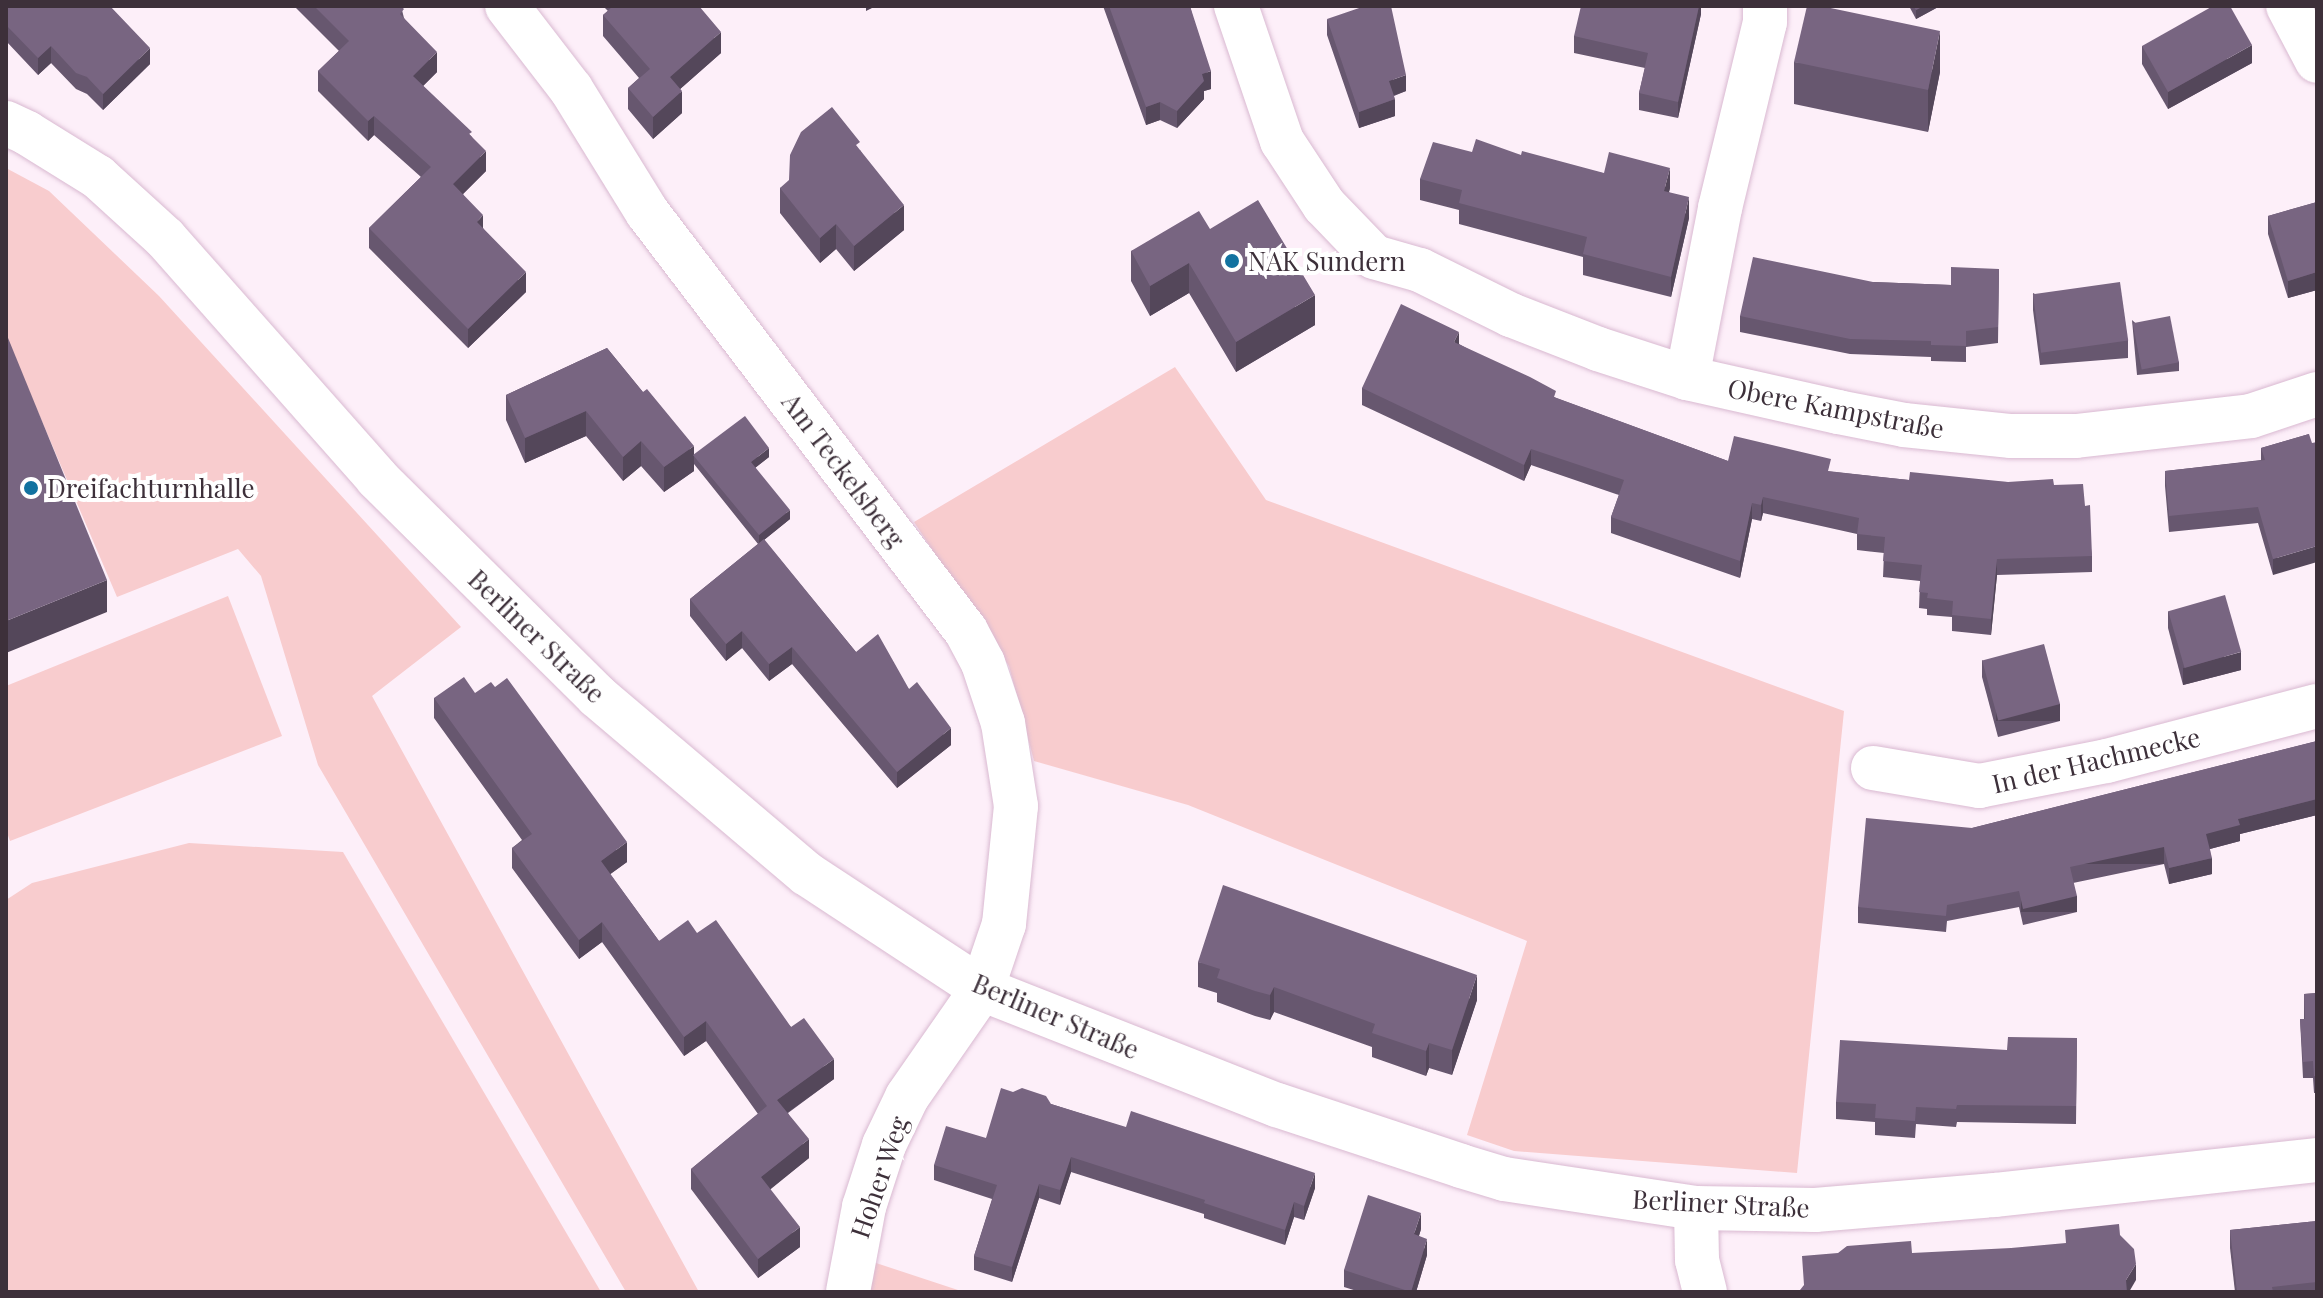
<!DOCTYPE html>
<html>
<head>
<meta charset="utf-8">
<style>
	body { margin:0 }
	#map { position:relative; width:2323px; height:1298px; overflow:hidden; background:#fdeff9; font-family:"Playfair Display",serif }
	div>[style] { position:absolute }
	.green>* { inset:0; background:#f8ccce }
	.roads { filter:drop-shadow(0 0 2px #d9b9d1) drop-shadow(0 0 2px #d9b9d1) }
	.minor>* { height:44px; margin:-22px; padding:0 22px; transform-origin:22px; border-radius:22px; background:#fff }
	.wall>* { inset:0; background:#67576f }
	.shaded-wall>* { inset:0; background:#54475a; transform-origin:0 0 }
	.building>* { inset:0; background:#786581; transform-origin:0 0 }
	.dots>* { width:22px; height:22px; translate:-50% -50%; box-sizing:border-box; border:4px solid #fff; border-radius:50% }
	span { translate:-50% -50%; white-space:nowrap; text-align:center; line-height:1.15; -webkit-text-stroke:8px #fff; paint-order:stroke }
	.poi-label { font-size:26px; color:#3d303a }
	.left { translate:0 -50%; text-align:left }
	.street-label { font-size:26px; color:#3d303a }
	.frame { position:absolute; inset:0; border:8px solid #3d303a; pointer-events:none }
</style>
</head>
<body>
<div id="map">
	<div class="green">
		<div style="clip-path:polygon(6px 168px,49px 191px,159px 296px,461px 627px,372px 696px,699px 1292px,626px 1292px,318px 765px,261px 576px,238px 549px,117px 597px,6px 337px)"></div>
		<div style="clip-path:polygon(1175px 367px,1266px 500px,1844px 711px,1797px 1173px,1514px 1151px,1467px 1135px,1527px 941px,1188px 805px,1034px 761px,1009px 666px,914px 522px)"></div>
		<div style="clip-path:polygon(228px 596px,282px 736px,10px 841px,6px 830px,6px 686px)"></div>
		<div style="clip-path:polygon(189px 843px,343px 852px,601px 1292px,6px 1292px,6px 900px,32px 883px)"></div>
		<div style="clip-path:polygon(870px 1261px,964px 1292px,868px 1292px)"></div>
	</div>
	<div class="roads">
		<div class="minor">
			<div style="left:507px;top:6px;width:105px;rotate:52.4deg"></div>
			<div style="left:571px;top:89px;width:145px;rotate:58.3deg"></div>
			<div style="left:647px;top:212px;width:527px;rotate:52.72deg"></div>
			<div style="left:966px;top:631px;width:36px;rotate:62deg"></div>
			<div style="left:983px;top:663px;width:63px;rotate:71.6deg"></div>
			<div style="left:1003px;top:723px;width:84px;rotate:81.1deg"></div>
			<div style="left:1016px;top:806px;width:119px;rotate:95.8deg"></div>
			<div style="left:1004px;top:924px;width:69px;rotate:108.7deg"></div>
			<div style="left:982px;top:989px;width:131px;rotate:124.8deg"></div>
			<div style="left:907px;top:1097px;width:53px;rotate:115.6deg"></div>
			<div style="left:884px;top:1145px;width:65px;rotate:107.9deg"></div>
			<div style="left:864px;top:1207px;width:86px;rotate:100.7deg"></div>
			<div style="left:1236px;top:6px;width:143px;rotate:71.2deg"></div>
			<div style="left:1282px;top:141px;width:77px;rotate:56.7deg"></div>
			<div style="left:1324px;top:205px;width:72px;rotate:46.1deg"></div>
			<div style="left:1374px;top:257px;width:48px;rotate:15.8deg"></div>
			<div style="left:1420px;top:270px;width:102px;rotate:26.3deg"></div>
			<div style="left:1511px;top:315px;width:93px;rotate:21.3deg"></div>
			<div style="left:1598px;top:349px;width:94px;rotate:18deg"></div>
			<div style="left:1687px;top:378px;width:155px;rotate:12.7deg"></div>
			<div style="left:1838px;top:412px;width:67px;rotate:11.1deg"></div>
			<div style="left:1904px;top:425px;width:108px;rotate:5.9deg"></div>
			<div style="left:2011px;top:436px;width:65px"></div>
			<div style="left:2076px;top:436px;width:176px;rotate:-6.5deg"></div>
			<div style="left:2251px;top:416px;width:70px;rotate:-18.4deg"></div>
			<div style="left:2288px;top:6px;width:62px;rotate:62.2deg"></div>
			<div style="left:6px;top:123px;width:23px;rotate:25deg"></div>
			<div style="left:27px;top:133px;width:84px;rotate:31.8deg"></div>
			<div style="left:98px;top:177px;width:91px;rotate:42.3deg"></div>
			<div style="left:165px;top:238px;width:320px;rotate:48.5deg"></div>
			<div style="left:377px;top:478px;width:310px;rotate:44.7deg"></div>
			<div style="left:597px;top:696px;width:275px;rotate:40.3deg"></div>
			<div style="left:807px;top:874px;width:209px;rotate:33.3deg"></div>
			<div style="left:982px;top:989px;width:317px;rotate:21.5deg"></div>
			<div style="left:1277px;top:1105px;width:194px;rotate:18.3deg"></div>
			<div style="left:1461px;top:1166px;width:45px;rotate:16.8deg"></div>
			<div style="left:1504px;top:1179px;width:194px;rotate:8.6deg"></div>
			<div style="left:1696px;top:1208px;width:119px;rotate:1deg"></div>
			<div style="left:1815px;top:1210px;width:181px;rotate:-4.8deg"></div>
			<div style="left:1995px;top:1195px;width:324px;rotate:-6.2deg"></div>
			<div style="left:1687px;top:378px;width:173px;rotate:-79deg"></div>
			<div style="left:1720px;top:208px;width:191px;rotate:-76.4deg"></div>
			<div style="left:1765px;top:22px;width:16px;rotate:-90deg"></div>
			<div style="left:1873px;top:768px;width:108px;rotate:9.6deg"></div>
			<div style="left:1979px;top:786px;width:130px;rotate:-11.1deg"></div>
			<div style="left:2107px;top:761px;width:217px;rotate:-14.7deg"></div>
			<div style="left:1696px;top:1208px;width:52px;rotate:88.9deg"></div>
			<div style="left:1697px;top:1260px;width:33px;rotate:76deg"></div>
		</div>
	</div>
	<div class="wall">
		<div style="clip-path:polygon(6px 6px,150px 64px,103px 110px,87px 94px,76px 89px,51px 63px,38px 75px,6px 41px)"></div>
		<div style="clip-path:polygon(294px 6px,401px 6px,404px 18px,437px 72px,423px 86px,472px 137px,486px 171px,463px 194px,483px 228px,526px 292px,468px 348px,369px 248px,369px 228px,421px 177px,374px 135px,368px 141px,318px 91px,318px 71px,339px 51px)"></div>
		<div style="clip-path:polygon(603px 6px,699px 6px,721px 53px,680px 89px,682px 113px,653px 139px,628px 109px,628px 88px,639px 78px,603px 36px,603px 15px,608px 11px)"></div>
		<div style="clip-path:polygon(1103px 6px,1190px 6px,1211px 89px,1204px 91px,1204px 99px,1177px 128px,1160px 120px,1146px 125px)"></div>
		<div style="clip-path:polygon(1701px 6px,1701px 14px,1678px 118px,1639px 110px,1639px 93px,1645px 68px,1574px 53px,1574px 36px)"></div>
		<div style="clip-path:polygon(1909px 6px,1940px 6px,1916px 19px)"></div>
		<div style="clip-path:polygon(1327px 19px,1406px 91px,1394px 96px,1395px 116px,1359px 128px,1327px 35px)"></div>
		<div style="clip-path:polygon(2142px 46px,2252px 63px,2168px 109px,2142px 64px)"></div>
		<div style="clip-path:polygon(1794px 62px,1940px 72px,1928px 132px,1794px 104px)"></div>
		<div style="clip-path:polygon(860px 150px,904px 230px,854px 271px,836px 249px,820px 263px,780px 213px,780px 188px)"></div>
		<div style="clip-path:polygon(1472px 152px,1521px 155px,1670px 188px,1669px 192px,1689px 218px,1671px 297px,1583px 275px,1583px 257px,1459px 224px,1459px 210px,1420px 200px,1420px 179px)"></div>
		<div style="clip-path:polygon(2317px 202px,2317px 290px,2288px 298px,2268px 234px,2268px 216px)"></div>
		<div style="clip-path:polygon(1210px 229px,1315px 325px,1236px 372px,1189px 293px,1150px 316px,1131px 281px,1131px 251px)"></div>
		<div style="clip-path:polygon(1999px 269px,1998px 343px,1966px 347px,1966px 362px,1931px 361px,1931px 357px,1850px 354px,1740px 332px,1740px 316px,1873px 282px,1951px 285px)"></div>
		<div style="clip-path:polygon(2033px 293px,2128px 340px,2128px 358px,2040px 365px,2033px 310px)"></div>
		<div style="clip-path:polygon(2132px 320px,2179px 362px,2179px 371px,2137px 375px)"></div>
		<div style="clip-path:polygon(1459px 344px,1556px 398px,1728px 461px,1909px 480px,2008px 482px,2054px 485px,2085px 506px,2092px 556px,2092px 572px,1997px 575px,1991px 635px,1952px 631px,1952px 617px,1927px 615px,1927px 609px,1919px 608px,1920px 581px,1883px 577px,1884px 553px,1857px 550px,1857px 534px,1763px 513px,1761px 521px,1752px 519px,1740px 578px,1611px 533px,1611px 517px,1619px 495px,1531px 465px,1524px 481px,1362px 405px,1362px 388px)"></div>
		<div style="clip-path:polygon(607px 348px,694px 455px,769px 457px,755px 468px,790px 519px,764px 540px,856px 652px,909px 689px,951px 745px,897px 788px,792px 664px,769px 681px,742px 648px,726px 661px,690px 616px,690px 599px,758px 544px,694px 464px,694px 471px,664px 492px,641px 466px,623px 481px,586px 436px,525px 463px,506px 420px,506px 395px)"></div>
		<div style="clip-path:polygon(2309px 434px,2273px 575px,2258px 523px,2169px 532px,2165px 486px,2165px 471px,2261px 460px,2261px 448px)"></div>
		<div style="clip-path:polygon(2168px 611px,2241px 670px,2183px 685px,2168px 628px)"></div>
		<div style="clip-path:polygon(1982px 660px,2060px 721px,1998px 737px,1982px 677px)"></div>
		<div style="clip-path:polygon(475px 693px,627px 862px,610px 874px,659px 941px,697px 933px,791px 1027px,834px 1079px,788px 1113px,809px 1158px,770px 1189px,800px 1247px,758px 1278px,691px 1189px,691px 1169px,758px 1114px,706px 1041px,684px 1056px,602px 942px,579px 959px,512px 868px,512px 848px,522px 840px,434px 718px,434px 698px)"></div>
		<div style="clip-path:polygon(2317px 741px,2317px 815px,2240px 834px,2240px 841px,2210px 849px,2212px 874px,2169px 884px,2164px 864px,2073px 883px,2077px 912px,2023px 925px,2019px 907px,1947px 921px,1946px 932px,1858px 923px,1858px 907px,1972px 828px)"></div>
		<div style="clip-path:polygon(1198px 962px,1477px 1000px,1452px 1075px,1429px 1068px,1426px 1076px,1372px 1057px,1372px 1047px,1274px 1012px,1270px 1020px,1255px 1016px,1217px 1002px,1217px 993px,1198px 987px)"></div>
		<div style="clip-path:polygon(2317px 993px,2317px 1093px,2314px 1093px,2313px 1078px,2303px 1078px,2300px 1019px,2304px 1019px,2304px 994px)"></div>
		<div style="clip-path:polygon(2077px 1038px,2076px 1124px,1957px 1122px,1956px 1127px,1916px 1124px,1915px 1138px,1875px 1135px,1875px 1122px,1836px 1119px,1836px 1102px,2007px 1050px)"></div>
		<div style="clip-path:polygon(1051px 1104px,1315px 1188px,1304px 1220px,1294px 1217px,1285px 1245px,1204px 1218px,1204px 1214px,1071px 1172px,1060px 1205px,1039px 1198px,1012px 1282px,974px 1270px,974px 1256px,992px 1199px,934px 1180px,934px 1165px)"></div>
		<div style="clip-path:polygon(2317px 1221px,2317px 1292px,2235px 1292px,2230px 1248px,2230px 1230px)"></div>
		<div style="clip-path:polygon(1421px 1229px,1419px 1236px,1427px 1255px,1416px 1292px,1360px 1292px,1344px 1287px,1344px 1270px)"></div>
	</div>
	<div class="shaded-wall">
		<div style="clip-path:polygon(866px 6px,876px 6px,866px 11px)"></div>
		<div style="clip-path:polygon(1699px 6px,1701px 6px,1701px 14px,1678px 118px,1678px 102px)"></div>
		<div style="clip-path:polygon(1924px 6px,1940px 6px,1916px 19px,1916px 10px)"></div>
		<div style="clip-path:polygon(1940px 31px,1940px 72px,1928px 132px,1928px 90px)"></div>
		<div style="clip-path:polygon(721px 32px,721px 53px,670px 98px,670px 77px)"></div>
		<div style="clip-path:polygon(2252px 45px,2252px 63px,2168px 109px,2168px 92px)"></div>
		<div style="clip-path:polygon(51px 46px,51px 63px,38px 75px,38px 58px)"></div>
		<div style="clip-path:polygon(150px 48px,150px 64px,103px 110px,103px 94px)"></div>
		<div style="clip-path:polygon(437px 52px,437px 72px,413px 96px,413px 76px)"></div>
		<div style="clip-path:polygon(1211px 71px,1211px 89px,1204px 91px,1204px 99px,1177px 128px,1177px 111px,1202px 74px)"></div>
		<div style="clip-path:polygon(1406px 75px,1406px 91px,1389px 97px,1389px 81px)"></div>
		<div style="clip-path:polygon(682px 91px,682px 113px,653px 139px,653px 117px)"></div>
		<div style="clip-path:polygon(1395px 99px,1395px 116px,1359px 128px,1359px 112px)"></div>
		<div style="clip-path:polygon(1160px 102px,1160px 120px,1146px 125px,1146px 107px)"></div>
		<div style="clip-path:polygon(374px 116px,374px 135px,368px 141px,368px 121px)"></div>
		<div style="clip-path:polygon(486px 151px,486px 171px,453px 204px,453px 184px)"></div>
		<div style="clip-path:polygon(1670px 168px,1670px 188px,1664px 211px,1664px 191px)"></div>
		<div style="clip-path:polygon(1689px 197px,1689px 218px,1671px 297px,1671px 277px)"></div>
		<div style="clip-path:polygon(904px 205px,904px 230px,854px 271px,854px 246px)"></div>
		<div style="clip-path:polygon(483px 215px,483px 235px,477px 222px)"></div>
		<div style="clip-path:polygon(836px 224px,836px 249px,820px 263px,820px 238px)"></div>
		<div style="clip-path:polygon(1189px 263px,1189px 293px,1150px 316px,1150px 286px)"></div>
		<div style="clip-path:polygon(526px 272px,526px 292px,468px 348px,468px 329px)"></div>
		<div style="clip-path:polygon(2317px 272px,2317px 290px,2288px 298px,2288px 281px)"></div>
		<div style="clip-path:polygon(1315px 295px,1315px 325px,1236px 372px,1236px 342px)"></div>
		<div style="clip-path:polygon(1459px 332px,1459px 348px,1454px 342px)"></div>
		<div style="clip-path:polygon(586px 411px,586px 436px,525px 463px,525px 438px)"></div>
		<div style="clip-path:polygon(641px 441px,641px 466px,623px 481px,623px 457px)"></div>
		<div style="clip-path:polygon(694px 446px,694px 471px,664px 492px,664px 467px)"></div>
		<div style="clip-path:polygon(769px 448px,769px 457px,751px 471px,751px 462px)"></div>
		<div style="clip-path:polygon(1531px 449px,1531px 465px,1524px 481px,1524px 465px)"></div>
		<div style="clip-path:polygon(1763px 497px,1763px 513px,1761px 521px,1761px 505px)"></div>
		<div style="clip-path:polygon(1752px 503px,1752px 519px,1740px 578px,1740px 561px)"></div>
		<div style="clip-path:polygon(790px 510px,790px 519px,759px 544px,759px 535px)"></div>
		<div style="clip-path:polygon(2317px 546px,2317px 562px,2273px 575px,2273px 559px)"></div>
		<div style="clip-path:polygon(1997px 559px,1997px 575px,1991px 635px,1991px 619px)"></div>
		<div style="clip-path:polygon(107px 580px,107px 612px,6px 653px,6px 621px)"></div>
		<div style="clip-path:polygon(742px 631px,742px 648px,726px 661px,726px 644px)"></div>
		<div style="clip-path:polygon(792px 647px,792px 664px,769px 681px,769px 664px)"></div>
		<div style="clip-path:polygon(2241px 652px,2241px 670px,2183px 685px,2183px 668px)"></div>
		<div style="left:2060px;top:704px;width:17px;height:64px;rotate:90deg"></div>
		<div style="clip-path:polygon(951px 728px,951px 745px,897px 788px,897px 772px)"></div>
		<div style="clip-path:polygon(2317px 799px,2317px 815px,2240px 834px,2240px 841px,2206px 850px,2206px 834px,2238px 819px)"></div>
		<div style="clip-path:polygon(627px 842px,627px 862px,601px 881px,601px 861px)"></div>
		<div style="left:2164px;top:847px;width:17px;height:96px;rotate:90deg"></div>
		<div style="clip-path:polygon(2212px 858px,2212px 874px,2169px 884px,2169px 868px)"></div>
		<div style="left:2077px;top:896px;width:16px;height:56px;rotate:90deg"></div>
		<div style="clip-path:polygon(602px 922px,602px 942px,579px 959px,579px 940px)"></div>
		<div style="clip-path:polygon(1477px 975px,1477px 1000px,1452px 1075px,1452px 1050px)"></div>
		<div style="clip-path:polygon(1274px 987px,1274px 1012px,1270px 1020px,1270px 995px)"></div>
		<div style="clip-path:polygon(706px 1021px,706px 1041px,684px 1056px,684px 1037px)"></div>
		<div style="clip-path:polygon(1429px 1043px,1429px 1068px,1426px 1076px,1426px 1051px)"></div>
		<div style="clip-path:polygon(834px 1059px,834px 1079px,777px 1120px,777px 1100px)"></div>
		<div style="clip-path:polygon(809px 1139px,809px 1158px,761px 1197px,761px 1177px)"></div>
		<div style="clip-path:polygon(1071px 1157px,1071px 1172px,1060px 1205px,1060px 1190px)"></div>
		<div style="clip-path:polygon(1315px 1173px,1315px 1188px,1304px 1220px,1304px 1206px)"></div>
		<div style="clip-path:polygon(1039px 1184px,1039px 1198px,1012px 1282px,1012px 1267px)"></div>
		<div style="clip-path:polygon(1294px 1202px,1294px 1217px,1285px 1245px,1285px 1230px)"></div>
		<div style="clip-path:polygon(1421px 1213px,1421px 1229px,1414px 1251px,1414px 1234px)"></div>
		<div style="clip-path:polygon(800px 1227px,800px 1247px,758px 1278px,758px 1259px)"></div>
		<div style="clip-path:polygon(1427px 1239px,1427px 1255px,1416px 1292px,1411px 1292px)"></div>
		<div style="clip-path:polygon(2136px 1264px,2136px 1280px,2129px 1292px,2126px 1292px,2126px 1280px)"></div>
	</div>
	<div class="building">
		<div style="clip-path:polygon(6px 6px,110px 6px,150px 48px,103px 94px,87px 77px,76px 73px,51px 46px,38px 58px,6px 25px)"></div>
		<div style="clip-path:polygon(314px 6px,401px 6px,404px 9px,400px 14px,437px 52px,413px 76px,472px 132px,469px 134px,486px 151px,453px 184px,483px 215px,477px 222px,526px 272px,468px 329px,369px 228px,431px 167px,374px 116px,368px 121px,318px 71px,349px 41px)"></div>
		<div style="clip-path:polygon(613px 6px,699px 6px,721px 32px,670px 77px,682px 91px,653px 117px,628px 88px,650px 69px,603px 15px)"></div>
		<div style="clip-path:polygon(1109px 6px,1190px 6px,1211px 71px,1202px 74px,1204px 81px,1177px 111px,1160px 102px,1146px 107px)"></div>
		<div style="clip-path:polygon(1365px 6px,1391px 6px,1406px 75px,1389px 81px,1395px 99px,1359px 112px,1327px 19px)"></div>
		<div style="clip-path:polygon(1581px 6px,1699px 6px,1678px 102px,1639px 93px,1648px 53px,1574px 36px)"></div>
		<div style="clip-path:polygon(1807px 6px,1821px 6px,1940px 31px,1928px 90px,1794px 62px)"></div>
		<div style="clip-path:polygon(1913px 6px,1924px 6px,1916px 10px)"></div>
		<div style="clip-path:polygon(2213px 6px,2230px 6px,2252px 45px,2168px 92px,2142px 46px)"></div>
		<div style="clip-path:polygon(832px 107px,860px 142px,856px 145px,904px 205px,854px 246px,836px 224px,820px 238px,780px 188px,789px 180px,790px 155px,801px 132px)"></div>
		<div style="clip-path:polygon(1476px 139px,1521px 155px,1522px 151px,1604px 173px,1609px 152px,1670px 168px,1664px 191px,1689px 197px,1671px 277px,1583px 254px,1587px 237px,1459px 203px,1462px 190px,1420px 179px,1433px 142px,1472px 152px)"></div>
		<div style="clip-path:polygon(1258px 200px,1315px 295px,1236px 342px,1189px 263px,1150px 286px,1131px 251px,1199px 211px,1210px 229px)"></div>
		<div style="clip-path:polygon(2317px 202px,2317px 272px,2288px 281px,2268px 216px)"></div>
		<div style="clip-path:polygon(1753px 257px,1873px 282px,1951px 285px,1951px 267px,1999px 269px,1998px 327px,1966px 331px,1966px 346px,1931px 345px,1931px 341px,1850px 339px,1740px 316px)"></div>
		<div style="left:2120px;top:282px;width:59px;height:88px;rotate:82deg"></div>
		<div style="clip-path:polygon(1401px 304px,1459px 332px,1454px 342px,1530px 377px,1556px 391px,1554px 397px,1728px 461px,1734px 436px,1831px 459px,1828px 471px,1909px 480px,1910px 472px,2008px 482px,2053px 479px,2054px 485px,2083px 484px,2085px 506px,2090px 505px,2092px 556px,1997px 559px,1991px 619px,1952px 615px,1953px 601px,1927px 598px,1928px 593px,1919px 592px,1922px 565px,1883px 561px,1885px 537px,1857px 534px,1859px 518px,1763px 497px,1761px 505px,1752px 503px,1740px 561px,1611px 517px,1624px 480px,1531px 449px,1524px 465px,1362px 388px)"></div>
		<div style="left:2170px;top:316px;width:47px;height:38px;rotate:79deg"></div>
		<div style="clip-path:polygon(6px 333px,107px 580px,6px 621px)"></div>
		<div style="clip-path:polygon(607px 348px,643px 392px,647px 389px,694px 446px,664px 467px,641px 441px,623px 457px,586px 411px,525px 438px,506px 395px)"></div>
		<div style="clip-path:polygon(745px 416px,769px 448px,751px 462px,790px 510px,759px 535px,693px 455px)"></div>
		<div style="clip-path:polygon(2309px 434px,2312px 443px,2317px 442px,2317px 546px,2273px 559px,2258px 507px,2169px 516px,2165px 471px,2265px 460px,2261px 448px)"></div>
		<div style="clip-path:polygon(764px 539px,856px 652px,878px 634px,909px 689px,917px 682px,951px 728px,897px 772px,792px 647px,769px 664px,742px 631px,726px 644px,690px 599px)"></div>
		<div style="left:2225px;top:595px;width:59px;height:59px;rotate:74deg"></div>
		<div style="left:2044px;top:644px;width:62px;height:64px;rotate:75deg"></div>
		<div style="clip-path:polygon(464px 677px,475px 693px,491px 682px,495px 687px,507px 678px,627px 842px,601px 861px,659px 941px,688px 920px,697px 933px,716px 920px,791px 1027px,804px 1018px,834px 1059px,777px 1100px,809px 1139px,761px 1177px,800px 1227px,758px 1259px,691px 1169px,767px 1106px,706px 1021px,684px 1037px,602px 922px,579px 940px,512px 848px,532px 834px,434px 698px)"></div>
		<div style="clip-path:polygon(2317px 741px,2317px 799px,2238px 819px,2240px 825px,2206px 834px,2212px 858px,2169px 868px,2164px 847px,2070px 867px,2077px 896px,2023px 909px,2019px 891px,1947px 905px,1946px 916px,1858px 907px,1866px 818px,1972px 828px)"></div>
		<div style="clip-path:polygon(1223px 885px,1477px 975px,1452px 1050px,1429px 1043px,1426px 1051px,1372px 1033px,1375px 1024px,1274px 987px,1270px 995px,1255px 991px,1217px 978px,1220px 969px,1198px 962px)"></div>
		<div style="clip-path:polygon(2317px 993px,2317px 1076px,2314px 1076px,2313px 1061px,2303px 1062px,2300px 1019px,2305px 1019px,2304px 994px)"></div>
		<div style="clip-path:polygon(2008px 1037px,2077px 1038px,2076px 1106px,1957px 1105px,1956px 1109px,1916px 1107px,1915px 1121px,1875px 1118px,1876px 1104px,1836px 1102px,1840px 1040px,2007px 1050px)"></div>
		<div style="clip-path:polygon(1001px 1088px,1013px 1092px,1022px 1088px,1046px 1096px,1051px 1104px,1126px 1127px,1131px 1111px,1315px 1173px,1304px 1206px,1294px 1202px,1285px 1230px,1204px 1203px,1205px 1200px,1071px 1157px,1060px 1190px,1039px 1184px,1012px 1267px,974px 1256px,997px 1185px,934px 1165px,946px 1126px,986px 1138px)"></div>
		<div style="clip-path:polygon(1368px 1195px,1421px 1213px,1414px 1234px,1427px 1239px,1411px 1292px,1344px 1270px)"></div>
		<div style="clip-path:polygon(2317px 1221px,2317px 1282px,2272px 1287px,2273px 1292px,2237px 1292px,2230px 1230px)"></div>
		<div style="clip-path:polygon(2119px 1224px,2120px 1235px,2134px 1249px,2136px 1264px,2126px 1280px,2127px 1292px,1800px 1292px,1800px 1290px,1804px 1285px,1802px 1256px,1838px 1253px,1847px 1246px,1911px 1241px,1912px 1253px,2011px 1248px,2066px 1243px,2065px 1230px)"></div>
	</div>
	<div class="dots">
		<div style="left:1232px;top:261px;background:#1272a0"></div>
		<div style="left:31px;top:488px;background:#1272a0"></div>
	</div>
	<div class="poi-label">
		<span class="left" style="left:1248px;top:261px">NAK Sundern</span>
		<span class="left" style="left:47px;top:488px">Dreifachturnhalle</span>
	</div>
	<div class="street-label">
		<span style="left:1836px;top:408px;rotate:11deg">Obere Kampstraße</span>
		<span style="left:844px;top:470px;rotate:53deg">Am Teckelsberg</span>
		<span style="left:537px;top:636px;rotate:44deg">Berliner Straße</span>
		<span style="left:2096px;top:760px;rotate:-13deg">In der Hachmecke</span>
		<span style="left:1056px;top:1016px;rotate:23deg">Berliner Straße</span>
		<span style="left:879px;top:1177px;rotate:-71deg">Hoher Weg</span>
		<span style="left:1721px;top:1203px;rotate:3deg">Berliner Straße</span>
	</div>
	<div class="frame"></div>
</div>
</body>
</html>
